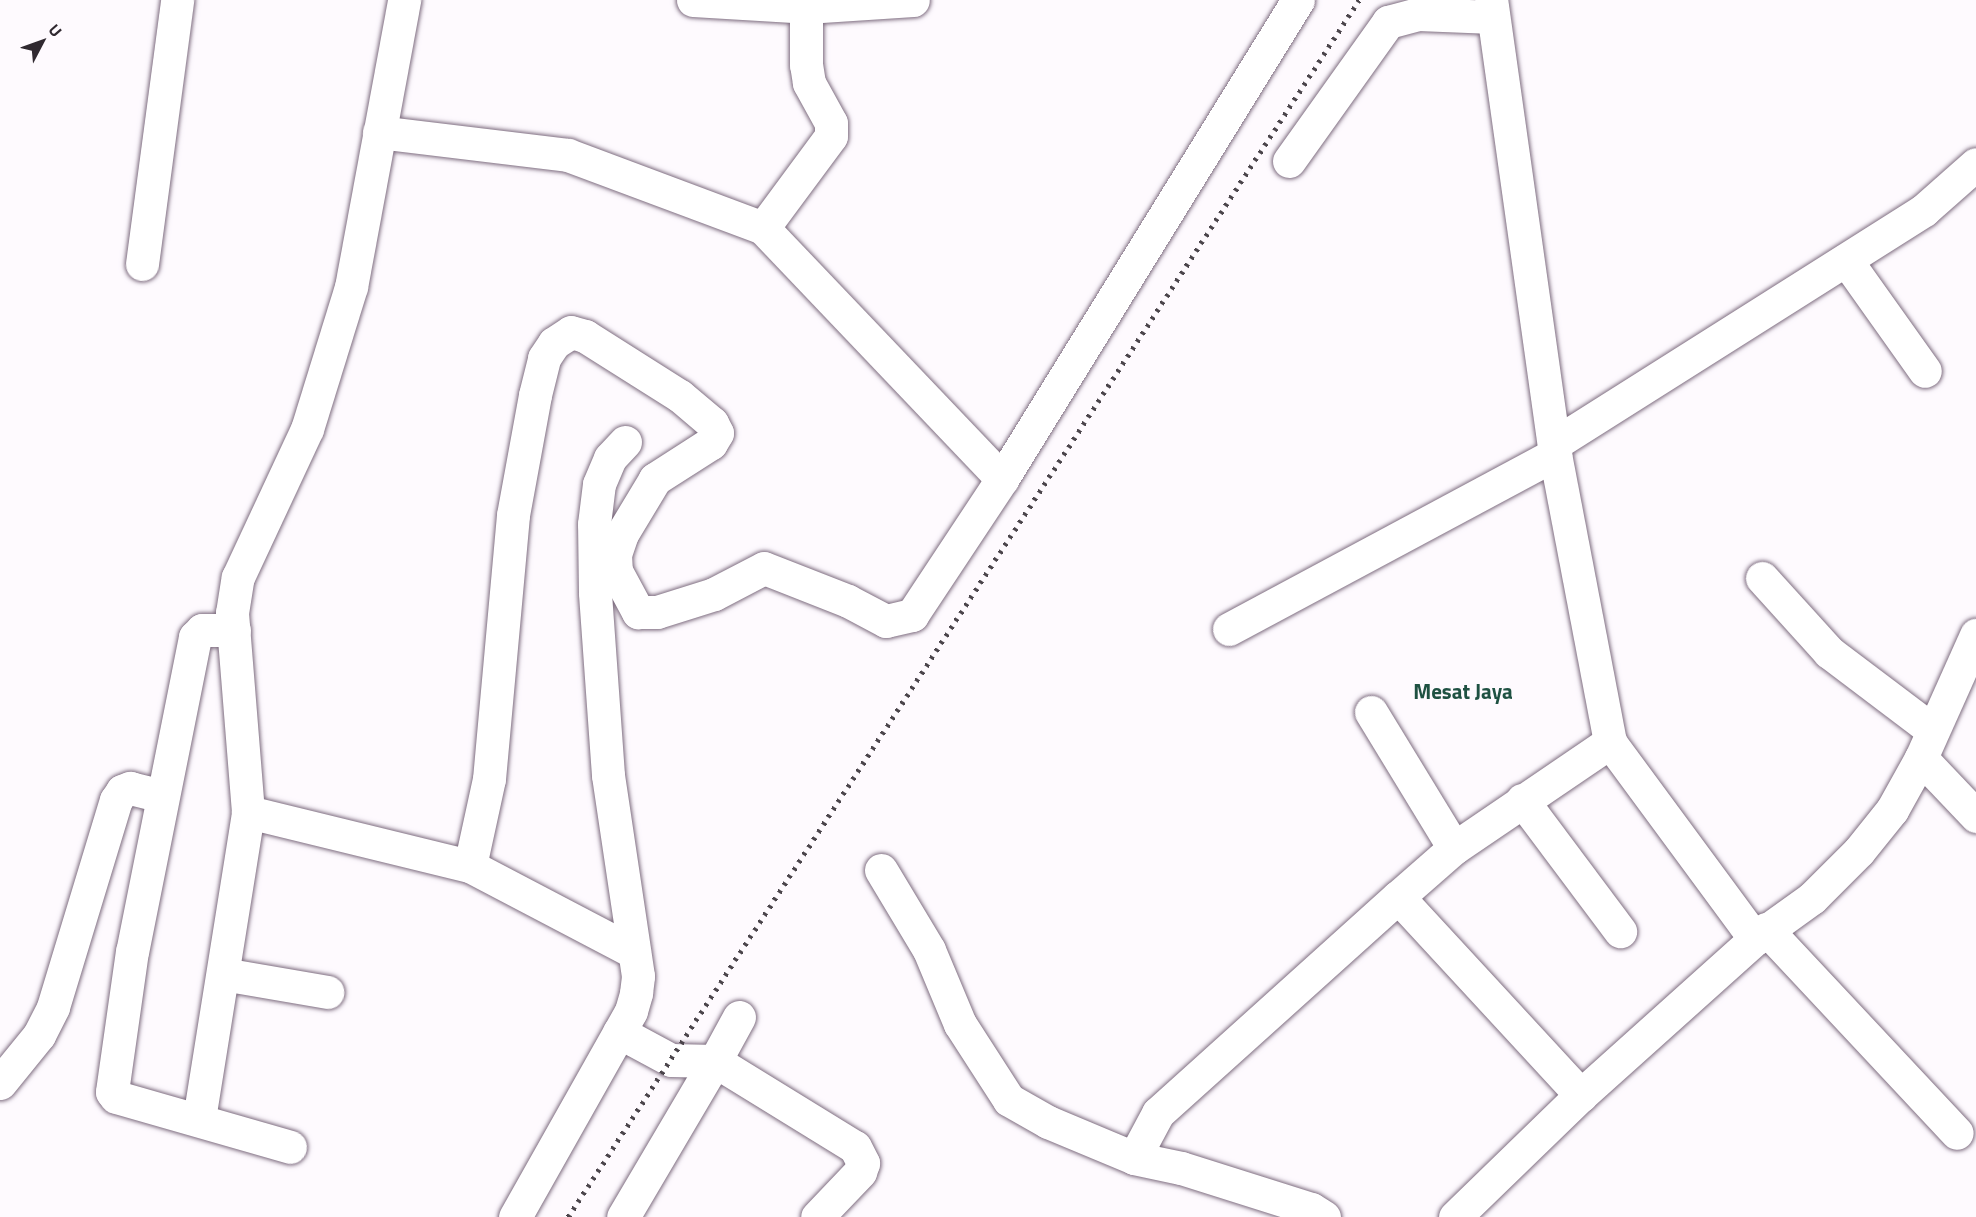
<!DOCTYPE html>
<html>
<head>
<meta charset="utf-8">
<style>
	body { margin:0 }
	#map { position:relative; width:1976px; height:1217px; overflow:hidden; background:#fefafe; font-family:"Titillium Web",sans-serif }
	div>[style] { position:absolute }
	.roads { filter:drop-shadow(0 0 2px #7e6d80) drop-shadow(0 0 2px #7e6d80) }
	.minor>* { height:33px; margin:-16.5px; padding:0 16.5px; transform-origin:16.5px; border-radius:16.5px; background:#fff }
	.tertiary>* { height:33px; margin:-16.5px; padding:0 16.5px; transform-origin:16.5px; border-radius:16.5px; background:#fff }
	.rail>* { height:4.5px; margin-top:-2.25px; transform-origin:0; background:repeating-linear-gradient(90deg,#4a444a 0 3px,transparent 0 9px) }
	span { translate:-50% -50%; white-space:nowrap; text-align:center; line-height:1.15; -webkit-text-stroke:4.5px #fefafe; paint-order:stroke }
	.quarter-label { font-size:21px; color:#1f5142; font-weight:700 }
	.north { position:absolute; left:12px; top:12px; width:60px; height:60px; -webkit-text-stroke:4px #fefafe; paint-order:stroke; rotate:49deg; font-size:16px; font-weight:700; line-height:24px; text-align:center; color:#302930 }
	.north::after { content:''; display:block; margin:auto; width:21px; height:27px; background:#302930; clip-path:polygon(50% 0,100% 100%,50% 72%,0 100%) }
</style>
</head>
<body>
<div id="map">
	<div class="roads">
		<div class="minor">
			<div style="left:379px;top:132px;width:190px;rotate:6.9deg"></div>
			<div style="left:568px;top:155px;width:208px;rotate:20.5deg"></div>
			<div style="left:763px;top:228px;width:347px;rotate:46.4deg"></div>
			<div style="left:1289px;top:161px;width:171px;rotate:-54.5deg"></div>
			<div style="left:1388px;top:22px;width:31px;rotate:-15deg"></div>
			<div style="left:1418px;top:14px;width:75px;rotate:2.3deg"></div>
			<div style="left:763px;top:228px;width:114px;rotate:-53.5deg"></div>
			<div style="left:831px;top:136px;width:13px;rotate:-90deg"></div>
			<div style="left:831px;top:123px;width:46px;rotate:-118.8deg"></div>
			<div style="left:809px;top:83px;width:18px;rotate:-99deg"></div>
			<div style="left:806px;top:65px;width:58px;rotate:-90deg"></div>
			<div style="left:1846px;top:260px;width:136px;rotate:54.6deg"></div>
			<div style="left:142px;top:264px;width:266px;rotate:-82.4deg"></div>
			<div style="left:1554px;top:444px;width:438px;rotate:-32.3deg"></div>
			<div style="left:1924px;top:210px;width:69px;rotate:-41.5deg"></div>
			<div style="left:1762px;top:578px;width:100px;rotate:47.8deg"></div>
			<div style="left:1829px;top:652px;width:129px;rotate:37.1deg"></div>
			<div style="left:1229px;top:629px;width:370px;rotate:-28.2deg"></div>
			<div style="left:234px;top:630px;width:32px;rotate:180deg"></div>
			<div style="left:202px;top:630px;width:10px;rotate:135deg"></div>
			<div style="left:195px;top:637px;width:320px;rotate:101.3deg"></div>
			<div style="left:132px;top:951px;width:142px;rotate:98.1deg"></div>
			<div style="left:112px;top:1092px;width:6px;rotate:51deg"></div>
			<div style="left:116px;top:1097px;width:181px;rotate:16deg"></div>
			<div style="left:1371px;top:712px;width:159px;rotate:58.6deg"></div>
			<div style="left:1921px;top:758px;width:80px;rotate:46.5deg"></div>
			<div style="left:1522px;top:800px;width:164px;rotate:53.2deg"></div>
			<div style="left:248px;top:812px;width:228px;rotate:13.7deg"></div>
			<div style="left:470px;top:866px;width:185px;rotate:27.7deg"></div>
			<div style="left:470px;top:866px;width:89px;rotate:-77.7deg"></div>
			<div style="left:489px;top:779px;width:265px;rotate:-84.8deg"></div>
			<div style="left:513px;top:515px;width:122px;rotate:-79.6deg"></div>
			<div style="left:535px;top:395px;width:38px;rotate:-76deg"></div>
			<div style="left:544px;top:358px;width:18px;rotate:-56deg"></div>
			<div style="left:554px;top:343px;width:20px;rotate:-33deg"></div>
			<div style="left:571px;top:332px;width:15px;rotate:16deg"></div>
			<div style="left:585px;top:336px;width:112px;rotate:32.3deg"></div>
			<div style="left:680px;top:396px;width:42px;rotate:40.2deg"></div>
			<div style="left:712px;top:423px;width:11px;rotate:63deg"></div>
			<div style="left:717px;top:433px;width:12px;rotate:121deg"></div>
			<div style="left:711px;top:443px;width:67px;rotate:147.3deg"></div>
			<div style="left:655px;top:479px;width:64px;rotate:121deg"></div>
			<div style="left:622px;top:534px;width:21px;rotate:109deg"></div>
			<div style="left:615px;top:554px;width:17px;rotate:87deg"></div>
			<div style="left:616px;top:571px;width:47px;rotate:61.8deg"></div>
			<div style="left:638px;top:612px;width:19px"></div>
			<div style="left:657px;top:612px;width:60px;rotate:-17.5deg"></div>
			<div style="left:714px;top:594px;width:56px;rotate:-27.5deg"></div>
			<div style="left:764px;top:568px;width:90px;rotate:21.4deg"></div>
			<div style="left:848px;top:601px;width:43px;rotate:27.8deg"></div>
			<div style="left:886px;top:621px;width:27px;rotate:-13deg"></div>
			<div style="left:912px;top:615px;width:163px;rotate:-56.5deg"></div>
			<div style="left:1002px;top:479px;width:563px;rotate:-58.29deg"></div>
			<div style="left:881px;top:870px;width:93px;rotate:59deg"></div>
			<div style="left:929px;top:950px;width:80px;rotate:67.3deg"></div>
			<div style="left:960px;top:1024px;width:90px;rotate:57.2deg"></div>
			<div style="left:1009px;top:1100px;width:45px;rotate:29.4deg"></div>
			<div style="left:1048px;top:1122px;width:93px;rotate:22.7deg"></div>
			<div style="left:1398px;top:897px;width:270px;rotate:47.3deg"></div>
			<div style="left:1766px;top:929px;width:279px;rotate:46.9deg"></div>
			<div style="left:1755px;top:939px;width:70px;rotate:-35.7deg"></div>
			<div style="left:1812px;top:898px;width:66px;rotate:-45deg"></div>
			<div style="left:1859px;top:851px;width:53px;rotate:-51.2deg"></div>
			<div style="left:1892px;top:810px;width:60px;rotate:-60.9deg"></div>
			<div style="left:1921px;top:758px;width:135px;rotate:-65.9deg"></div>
			<div style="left:223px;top:974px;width:106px;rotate:9.8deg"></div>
			<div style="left:739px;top:1017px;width:50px;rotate:118.6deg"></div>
			<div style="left:715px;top:1061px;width:164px;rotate:31.6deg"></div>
			<div style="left:855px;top:1147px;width:18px;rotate:63deg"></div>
			<div style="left:863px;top:1163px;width:9px;rotate:108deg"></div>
			<div style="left:860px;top:1172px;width:62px;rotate:133.7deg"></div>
			<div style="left:619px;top:1032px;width:59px;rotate:28.3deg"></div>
			<div style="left:671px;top:1060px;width:44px;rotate:1.3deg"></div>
			<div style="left:715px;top:1061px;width:181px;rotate:120.5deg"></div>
			<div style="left:0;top:1083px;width:62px;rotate:-50.9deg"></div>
			<div style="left:39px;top:1035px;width:31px;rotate:-63deg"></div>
			<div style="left:53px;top:1007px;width:216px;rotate:-73.1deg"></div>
			<div style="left:116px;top:800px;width:11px;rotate:-56deg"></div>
			<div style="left:122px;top:791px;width:9px;rotate:-21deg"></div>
			<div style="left:130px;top:788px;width:32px;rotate:14deg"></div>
			<div style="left:199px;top:1119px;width:311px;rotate:-80.9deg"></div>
			<div style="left:248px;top:812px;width:200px;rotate:-94.6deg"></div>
			<div style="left:232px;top:613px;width:36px;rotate:-81deg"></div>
			<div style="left:238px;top:577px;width:163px;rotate:-65deg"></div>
			<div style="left:307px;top:429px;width:149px;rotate:-72.8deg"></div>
			<div style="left:351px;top:287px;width:292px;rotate:-79.5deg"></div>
			<div style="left:515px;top:1217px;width:236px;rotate:-60.6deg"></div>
			<div style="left:631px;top:1011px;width:19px;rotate:-74deg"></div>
			<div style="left:636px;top:993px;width:17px;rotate:-83deg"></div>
			<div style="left:638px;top:976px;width:203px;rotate:-98.5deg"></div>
			<div style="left:608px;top:775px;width:183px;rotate:-94.1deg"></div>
			<div style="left:595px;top:592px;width:68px;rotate:-90.8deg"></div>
			<div style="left:594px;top:524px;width:40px;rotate:-82.9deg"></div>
			<div style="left:599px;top:484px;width:28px;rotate:-67deg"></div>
			<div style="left:610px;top:458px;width:22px;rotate:-47deg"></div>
			<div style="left:1324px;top:1217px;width:15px;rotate:-148deg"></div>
			<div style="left:1311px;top:1209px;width:136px;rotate:-162.5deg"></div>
			<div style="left:1181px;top:1168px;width:48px;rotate:-168deg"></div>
			<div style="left:1134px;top:1158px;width:51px;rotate:-61.9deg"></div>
			<div style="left:1158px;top:1113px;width:323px;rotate:-42deg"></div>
			<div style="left:1398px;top:897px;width:74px;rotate:-41.2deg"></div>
			<div style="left:1454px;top:848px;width:189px;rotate:-34.2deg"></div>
		</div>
		<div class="tertiary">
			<div style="left:693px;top:0;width:113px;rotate:3.5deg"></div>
			<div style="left:806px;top:7px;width:107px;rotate:-3.7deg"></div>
			<div style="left:1455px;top:1217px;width:175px;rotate:-44.1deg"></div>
			<div style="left:1581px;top:1095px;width:234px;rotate:-41.9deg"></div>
			<div style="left:1755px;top:939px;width:245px;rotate:-126.4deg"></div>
			<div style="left:1610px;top:742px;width:293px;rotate:-100.8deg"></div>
			<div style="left:1555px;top:454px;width:458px;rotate:-98deg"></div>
		</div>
	</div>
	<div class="rail">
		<div style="left:568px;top:1217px;width:1451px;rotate:-56.98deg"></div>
	</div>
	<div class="quarter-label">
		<span style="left:1463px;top:691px">Mesat Jaya</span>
	</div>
	<div class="north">U</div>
</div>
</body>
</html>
